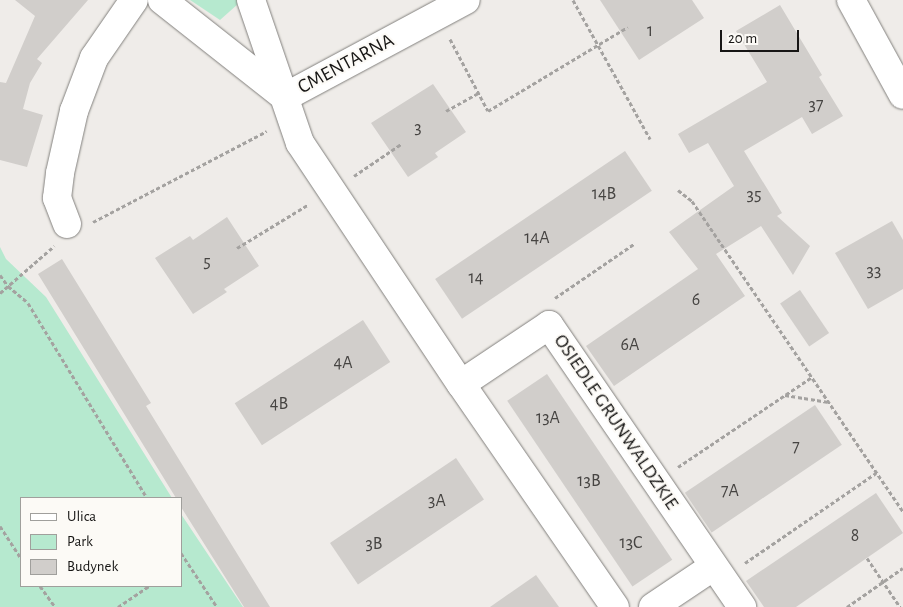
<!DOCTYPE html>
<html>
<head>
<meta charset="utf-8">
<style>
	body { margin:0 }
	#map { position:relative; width:903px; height:607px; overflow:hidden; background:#efece9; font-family:"Alegreya Sans",sans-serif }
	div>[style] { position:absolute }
	.green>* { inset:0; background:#b6e9cf }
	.building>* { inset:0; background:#d1cecb; transform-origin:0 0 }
	.path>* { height:3px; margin-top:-1.5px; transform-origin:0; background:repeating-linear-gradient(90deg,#a4a2a0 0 4px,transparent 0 6.5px) }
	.roads { filter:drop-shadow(0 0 1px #82807d) drop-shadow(0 0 1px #82807d) }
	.minor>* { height:28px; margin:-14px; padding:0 14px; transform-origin:14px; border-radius:14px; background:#fff }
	span { translate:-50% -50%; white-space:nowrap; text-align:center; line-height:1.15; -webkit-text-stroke:4px #fcfaf6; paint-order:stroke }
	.number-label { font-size:18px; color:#464442 }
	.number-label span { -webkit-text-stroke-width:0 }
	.street-label { font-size:20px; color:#171615 }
	.legend { position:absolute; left:20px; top:497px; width:162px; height:90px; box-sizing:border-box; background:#fcfaf6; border:1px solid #a09f9c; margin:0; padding:6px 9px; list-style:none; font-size:15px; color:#171615 }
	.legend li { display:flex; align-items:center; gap:10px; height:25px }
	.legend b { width:25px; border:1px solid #a09f9c }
	.scale { position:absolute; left:720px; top:30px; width:79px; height:22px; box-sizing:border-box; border:2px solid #171615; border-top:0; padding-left:6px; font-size:15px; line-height:18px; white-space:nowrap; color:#171615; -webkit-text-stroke:4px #fcfaf6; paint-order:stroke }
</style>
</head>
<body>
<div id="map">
	<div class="green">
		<div style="clip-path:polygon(190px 0,237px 0,238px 4px,220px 20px)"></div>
		<div style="clip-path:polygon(0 247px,6px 259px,46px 297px,172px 498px,21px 498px,21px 586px,181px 586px,181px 514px,243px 607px,0 607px)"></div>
	</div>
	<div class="building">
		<div style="clip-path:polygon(15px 0,88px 0,37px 59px,42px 63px,30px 83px,23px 109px,43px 115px,27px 167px,0 160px,0 82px,6px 83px,35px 16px)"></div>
		<div style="clip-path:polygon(600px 0,692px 0,704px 18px,639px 60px)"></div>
		<div style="clip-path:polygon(780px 5px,822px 75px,819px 77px,843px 116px,812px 134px,802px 117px,744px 151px,782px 213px,777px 216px,810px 246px,793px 275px,761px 226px,716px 254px,745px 296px,614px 386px,586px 346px,698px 269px,669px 232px,734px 186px,708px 143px,689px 153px,678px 134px,767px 82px,736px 31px)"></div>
		<div style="clip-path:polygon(433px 84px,466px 132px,435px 153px,438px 157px,408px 177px,371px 123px)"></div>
		<div style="left:625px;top:151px;width:48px;height:229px;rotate:56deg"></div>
		<div style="clip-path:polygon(227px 217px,259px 266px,224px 289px,227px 292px,193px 314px,155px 258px,190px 236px,193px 240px)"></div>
		<div style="clip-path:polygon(892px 221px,903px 240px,903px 289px,868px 309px,835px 253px)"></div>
		<div style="clip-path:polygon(62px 259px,151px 403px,146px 406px,270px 607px,244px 607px,181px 507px,181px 498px,176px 498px,38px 274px)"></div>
		<div style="left:800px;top:290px;width:52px;height:24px;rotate:56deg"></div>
		<div style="left:363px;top:320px;width:50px;height:153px;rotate:57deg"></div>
		<div style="left:547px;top:374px;width:224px;height:48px;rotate:56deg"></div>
		<div style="left:815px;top:405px;width:48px;height:157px;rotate:56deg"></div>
		<div style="left:456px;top:458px;width:50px;height:152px;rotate:56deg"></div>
		<div style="clip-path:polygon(876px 493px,903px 533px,796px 607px,764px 607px,746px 581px)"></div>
		<div style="clip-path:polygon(536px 575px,559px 607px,490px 607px)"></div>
	</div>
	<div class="path">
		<div style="left:573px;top:0;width:159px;rotate:61deg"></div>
		<div style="left:450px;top:39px;width:81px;rotate:62.2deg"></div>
		<div style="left:488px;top:111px;width:163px;rotate:-31deg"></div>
		<div style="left:446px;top:111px;width:37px;rotate:-29deg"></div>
		<div style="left:354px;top:176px;width:57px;rotate:-34.2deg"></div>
		<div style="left:678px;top:190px;width:18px;rotate:38deg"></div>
		<div style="left:692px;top:201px;width:375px;rotate:55.8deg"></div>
		<div style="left:93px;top:222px;width:196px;rotate:-27.6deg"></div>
		<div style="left:237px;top:248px;width:84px;rotate:-31.4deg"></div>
		<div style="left:0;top:275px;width:14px;rotate:54deg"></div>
		<div style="left:8px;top:286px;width:26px;rotate:40deg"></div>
		<div style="left:28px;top:303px;width:228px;rotate:58.6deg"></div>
		<div style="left:0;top:293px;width:72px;rotate:-41deg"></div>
		<div style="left:555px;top:298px;width:96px;rotate:-34.4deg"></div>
		<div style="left:785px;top:395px;width:44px;rotate:9.2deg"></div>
		<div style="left:678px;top:467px;width:161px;rotate:-33.9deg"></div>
		<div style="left:0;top:526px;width:38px;rotate:57deg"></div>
		<div style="left:181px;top:553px;width:65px;rotate:56.3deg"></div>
		<div style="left:867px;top:558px;width:59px;rotate:56deg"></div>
		<div style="left:745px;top:563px;width:159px;rotate:-34.5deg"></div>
		<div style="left:40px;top:586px;width:26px;rotate:54deg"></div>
		<div style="left:118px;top:607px;width:37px;rotate:-34deg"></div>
		<div style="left:847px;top:607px;width:68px;rotate:-34.9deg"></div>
	</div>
	<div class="roads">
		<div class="minor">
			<div style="left:162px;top:0;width:157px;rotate:38.3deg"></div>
			<div style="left:251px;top:0;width:151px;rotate:71.1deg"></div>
			<div style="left:300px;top:143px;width:290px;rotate:56.3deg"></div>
			<div style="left:461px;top:384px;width:271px;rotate:55.4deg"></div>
			<div style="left:851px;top:0;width:108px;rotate:61.3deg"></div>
			<div style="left:285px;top:97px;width:205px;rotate:-28.2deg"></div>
			<div style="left:67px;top:224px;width:28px;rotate:-111deg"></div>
			<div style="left:57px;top:198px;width:25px;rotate:-83deg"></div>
			<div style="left:60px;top:173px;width:64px;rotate:-77.3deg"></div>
			<div style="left:74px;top:111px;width:57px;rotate:-69.3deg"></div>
			<div style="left:94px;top:58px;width:70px;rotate:-55.4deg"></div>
			<div style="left:461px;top:384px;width:106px;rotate:-33.8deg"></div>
			<div style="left:549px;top:325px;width:342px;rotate:55.6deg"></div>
			<div style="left:653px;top:607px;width:73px;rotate:-33.9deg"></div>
		</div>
	</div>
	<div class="number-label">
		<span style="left:650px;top:31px">1</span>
		<span style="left:816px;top:105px">37</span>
		<span style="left:418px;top:128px">3</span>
		<span style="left:604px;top:194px">14B</span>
		<span style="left:754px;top:195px">35</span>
		<span style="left:537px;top:238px">14A</span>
		<span style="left:207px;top:262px">5</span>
		<span style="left:874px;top:271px">33</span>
		<span style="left:476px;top:278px">14</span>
		<span style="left:696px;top:300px">6</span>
		<span style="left:630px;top:345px">6A</span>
		<span style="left:343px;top:363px">4A</span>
		<span style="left:279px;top:404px">4B</span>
		<span style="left:548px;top:418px">13A</span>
		<span style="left:796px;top:447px">7</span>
		<span style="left:589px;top:481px">13B</span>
		<span style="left:730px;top:491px">7A</span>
		<span style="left:437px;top:501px">3A</span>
		<span style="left:855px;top:536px">8</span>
		<span style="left:631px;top:543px">13C</span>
		<span style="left:374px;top:544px">3B</span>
	</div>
	<div class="street-label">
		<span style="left:346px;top:64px;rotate:-28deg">CMENTARNA</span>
		<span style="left:616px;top:422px;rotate:56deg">OSIEDLE GRUNWALDZKIE</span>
	</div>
	<ul class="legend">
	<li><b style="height:6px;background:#fff"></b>Ulica</li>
	<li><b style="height:14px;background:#b6e9cf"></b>Park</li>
	<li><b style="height:14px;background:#d1cecb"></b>Budynek</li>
	</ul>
	<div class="scale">20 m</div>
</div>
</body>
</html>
